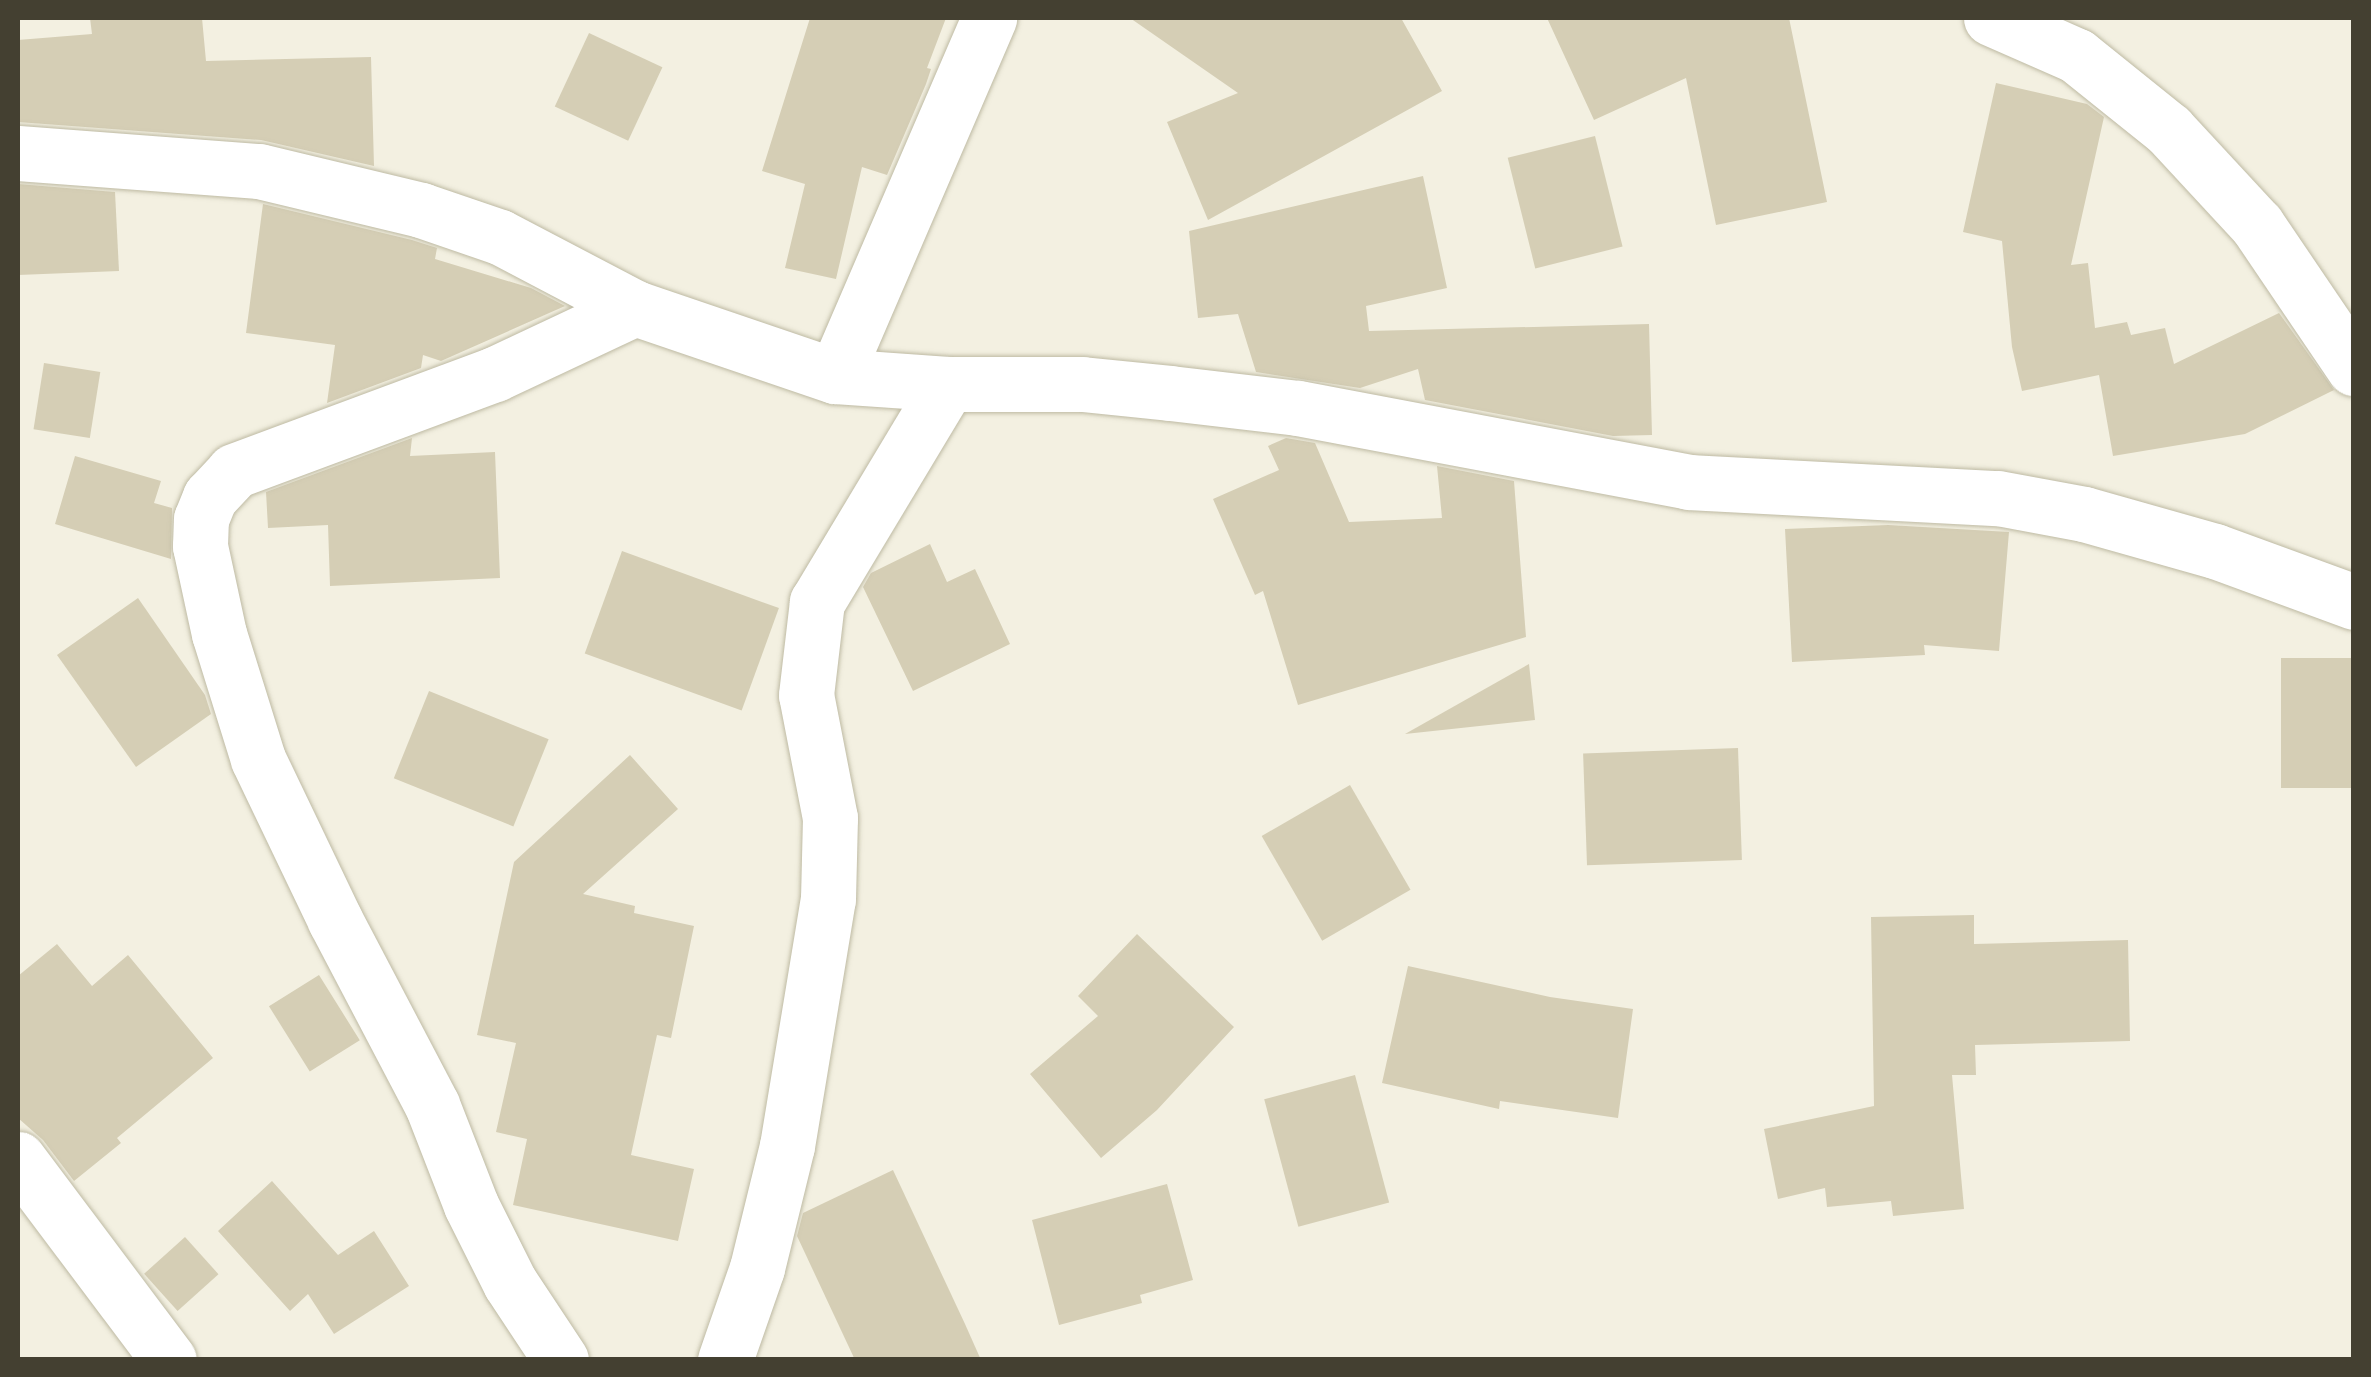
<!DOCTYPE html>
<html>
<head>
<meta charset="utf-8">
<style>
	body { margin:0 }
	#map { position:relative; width:2371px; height:1377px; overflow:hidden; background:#f3f0e1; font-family:"Archivo Narrow",sans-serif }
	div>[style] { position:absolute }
	.building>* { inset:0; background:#d5ceb5; transform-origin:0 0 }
	.roads { filter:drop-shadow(0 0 2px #bebaa3) drop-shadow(0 0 2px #bebaa3) }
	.street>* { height:55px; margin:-27.5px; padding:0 27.5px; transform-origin:27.5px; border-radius:27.5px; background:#fff }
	span { translate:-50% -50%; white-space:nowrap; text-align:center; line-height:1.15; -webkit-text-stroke:8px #fff; paint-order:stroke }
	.frame { position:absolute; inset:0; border:20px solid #444031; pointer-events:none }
</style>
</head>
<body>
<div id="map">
	<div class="building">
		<div style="clip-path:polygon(90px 18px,202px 18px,206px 61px,371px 57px,374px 166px,261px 140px,18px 122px,18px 40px,92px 34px)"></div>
		<div style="clip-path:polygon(810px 18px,946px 18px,927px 68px,931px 69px,926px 84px,887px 175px,862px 167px,836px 279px,785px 268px,805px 184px,762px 171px)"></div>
		<div style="clip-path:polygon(1130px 18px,1401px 18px,1442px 91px,1208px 220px,1167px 122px,1238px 93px)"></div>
		<div style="clip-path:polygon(1547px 18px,1789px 18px,1827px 202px,1716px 225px,1686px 78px,1594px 120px)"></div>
		<div style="left:589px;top:33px;width:81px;height:81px;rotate:25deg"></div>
		<div style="clip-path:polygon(1996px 83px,2087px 104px,2104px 117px,2071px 265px,2088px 263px,2095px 328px,2127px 322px,2131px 335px,2165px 328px,2174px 364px,2279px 313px,2334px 390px,2245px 434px,2113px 456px,2099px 375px,2022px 391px,2012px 347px,2002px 241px,1963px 232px)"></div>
		<div style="left:1595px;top:136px;width:114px;height:90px;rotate:76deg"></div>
		<div style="clip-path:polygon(1423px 176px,1447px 288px,1366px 306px,1369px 331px,1649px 324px,1652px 435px,1613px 436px,1425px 400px,1418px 369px,1360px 388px,1256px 372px,1238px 314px,1198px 318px,1189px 231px)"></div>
		<div style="clip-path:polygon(18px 184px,115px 192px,119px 271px,18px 275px)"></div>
		<div style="clip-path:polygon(263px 204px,412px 240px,437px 248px,435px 259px,531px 288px,565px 306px,441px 361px,423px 355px,421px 368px,327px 403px,335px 345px,246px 333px)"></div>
		<div style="left:44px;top:363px;width:57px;height:67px;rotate:9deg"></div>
		<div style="clip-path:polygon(412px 438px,410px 456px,495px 452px,500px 578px,330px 586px,328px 525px,268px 528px,266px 492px)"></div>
		<div style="clip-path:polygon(1286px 438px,1315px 443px,1349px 522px,1442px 518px,1437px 466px,1514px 481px,1526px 637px,1298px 705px,1263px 591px,1255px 595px,1213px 499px,1279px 470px,1268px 446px)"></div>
		<div style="clip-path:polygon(75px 456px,161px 481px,154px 503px,172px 508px,171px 559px,55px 524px)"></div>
		<div style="clip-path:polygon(1888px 525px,2009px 532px,1999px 651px,1924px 645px,1925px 655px,1792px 662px,1785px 529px)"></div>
		<div style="clip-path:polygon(930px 544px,947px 582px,975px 569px,1010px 644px,913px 691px,863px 587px,871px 573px)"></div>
		<div style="left:622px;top:551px;width:167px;height:109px;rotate:20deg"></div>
		<div style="clip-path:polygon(138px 598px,205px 695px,211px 714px,136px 767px,57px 655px)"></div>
		<div style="left:2354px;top:658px;width:130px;height:73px;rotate:90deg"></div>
		<div style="clip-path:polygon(1529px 664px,1535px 720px,1405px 734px)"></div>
		<div style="left:429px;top:691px;width:129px;height:94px;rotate:22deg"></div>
		<div style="left:1738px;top:748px;width:112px;height:155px;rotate:88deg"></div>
		<div style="clip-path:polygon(630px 755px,678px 809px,583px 894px,635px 906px,634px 913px,694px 926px,671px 1038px,657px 1035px,631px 1155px,694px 1169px,678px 1241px,513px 1205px,527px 1139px,496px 1132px,516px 1043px,477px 1035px,514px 862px)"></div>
		<div style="left:1350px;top:785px;width:121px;height:102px;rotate:60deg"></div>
		<div style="clip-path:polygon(1974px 915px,1974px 944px,2128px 940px,2130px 1041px,1975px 1045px,1976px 1075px,1952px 1075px,1964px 1209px,1893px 1216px,1891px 1201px,1827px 1207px,1825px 1188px,1778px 1199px,1764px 1129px,1874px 1106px,1871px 917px)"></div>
		<div style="clip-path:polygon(1137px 934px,1234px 1027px,1157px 1110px,1101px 1158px,1030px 1074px,1098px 1016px,1078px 996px)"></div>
		<div style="clip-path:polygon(57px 944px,92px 986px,128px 955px,213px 1058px,117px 1138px,121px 1143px,74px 1181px,43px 1140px,18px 1118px,18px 976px)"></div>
		<div style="clip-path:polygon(1408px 966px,1550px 997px,1633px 1009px,1618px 1118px,1500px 1101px,1499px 1109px,1382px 1083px)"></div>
		<div style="left:319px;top:975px;width:77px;height:59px;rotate:58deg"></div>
		<div style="left:1355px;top:1075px;width:132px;height:94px;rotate:75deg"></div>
		<div style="clip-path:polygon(893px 1170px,965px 1324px,981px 1360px,855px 1360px,797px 1236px,803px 1213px)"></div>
		<div style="clip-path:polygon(272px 1181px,338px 1255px,374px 1231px,409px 1286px,334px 1334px,308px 1294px,290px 1311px,218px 1231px)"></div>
		<div style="clip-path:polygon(1167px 1184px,1193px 1280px,1140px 1295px,1142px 1303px,1059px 1325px,1032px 1220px)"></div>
		<div style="left:185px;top:1237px;width:50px;height:55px;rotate:48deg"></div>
	</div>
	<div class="roads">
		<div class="street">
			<div style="left:1991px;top:18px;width:94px;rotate:23.8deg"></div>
			<div style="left:2077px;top:56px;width:118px;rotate:38.8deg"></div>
			<div style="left:2169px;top:130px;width:129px;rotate:47.2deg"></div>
			<div style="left:2257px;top:225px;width:173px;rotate:55.9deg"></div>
			<div style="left:18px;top:153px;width:242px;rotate:4.3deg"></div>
			<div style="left:259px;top:171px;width:167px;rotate:13.5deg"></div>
			<div style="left:421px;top:210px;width:83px;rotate:18.9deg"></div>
			<div style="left:500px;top:237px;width:153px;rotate:27.7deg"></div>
			<div style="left:635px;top:308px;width:211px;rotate:18.8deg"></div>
			<div style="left:835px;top:376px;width:390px;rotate:-66.7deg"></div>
			<div style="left:835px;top:376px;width:113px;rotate:4deg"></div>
			<div style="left:948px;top:384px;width:134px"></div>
			<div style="left:1082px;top:384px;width:88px;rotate:5.8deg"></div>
			<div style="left:1170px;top:393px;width:129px;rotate:6.7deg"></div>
			<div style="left:1298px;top:408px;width:397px;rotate:10.7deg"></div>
			<div style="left:1688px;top:482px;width:310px;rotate:3deg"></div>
			<div style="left:1998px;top:498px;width:87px;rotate:10.5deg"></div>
			<div style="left:2084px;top:514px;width:136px;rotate:15.8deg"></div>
			<div style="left:2215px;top:551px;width:148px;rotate:20.1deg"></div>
			<div style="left:18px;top:1159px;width:251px;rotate:53.1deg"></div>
			<div style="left:561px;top:1360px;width:92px;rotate:-123.5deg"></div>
			<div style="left:510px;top:1283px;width:87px;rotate:-116.6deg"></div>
			<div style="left:471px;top:1205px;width:107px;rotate:-111.3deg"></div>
			<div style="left:432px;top:1105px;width:209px;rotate:-117.7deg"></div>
			<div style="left:335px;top:920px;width:178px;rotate:-115.6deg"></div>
			<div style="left:258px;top:759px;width:131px;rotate:-107.3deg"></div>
			<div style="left:219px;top:634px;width:90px;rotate:-102.2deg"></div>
			<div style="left:200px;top:546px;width:27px;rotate:-88deg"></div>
			<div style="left:201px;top:519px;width:24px;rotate:-68deg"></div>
			<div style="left:210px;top:497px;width:35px;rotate:-47deg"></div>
			<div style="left:234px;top:471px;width:278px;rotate:-20.4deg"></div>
			<div style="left:495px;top:374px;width:155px;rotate:-25.2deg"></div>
			<div style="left:725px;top:1360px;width:97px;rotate:-70.8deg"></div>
			<div style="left:757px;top:1268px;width:126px;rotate:-76.2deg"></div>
			<div style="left:787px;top:1146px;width:250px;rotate:-80.6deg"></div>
			<div style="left:828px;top:899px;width:81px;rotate:-88.6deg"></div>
			<div style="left:830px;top:818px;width:125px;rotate:-101deg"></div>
			<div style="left:806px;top:695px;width:94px;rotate:-83.3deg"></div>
			<div style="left:817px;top:602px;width:254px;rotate:-59deg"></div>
		</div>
	</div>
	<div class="frame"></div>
</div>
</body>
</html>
